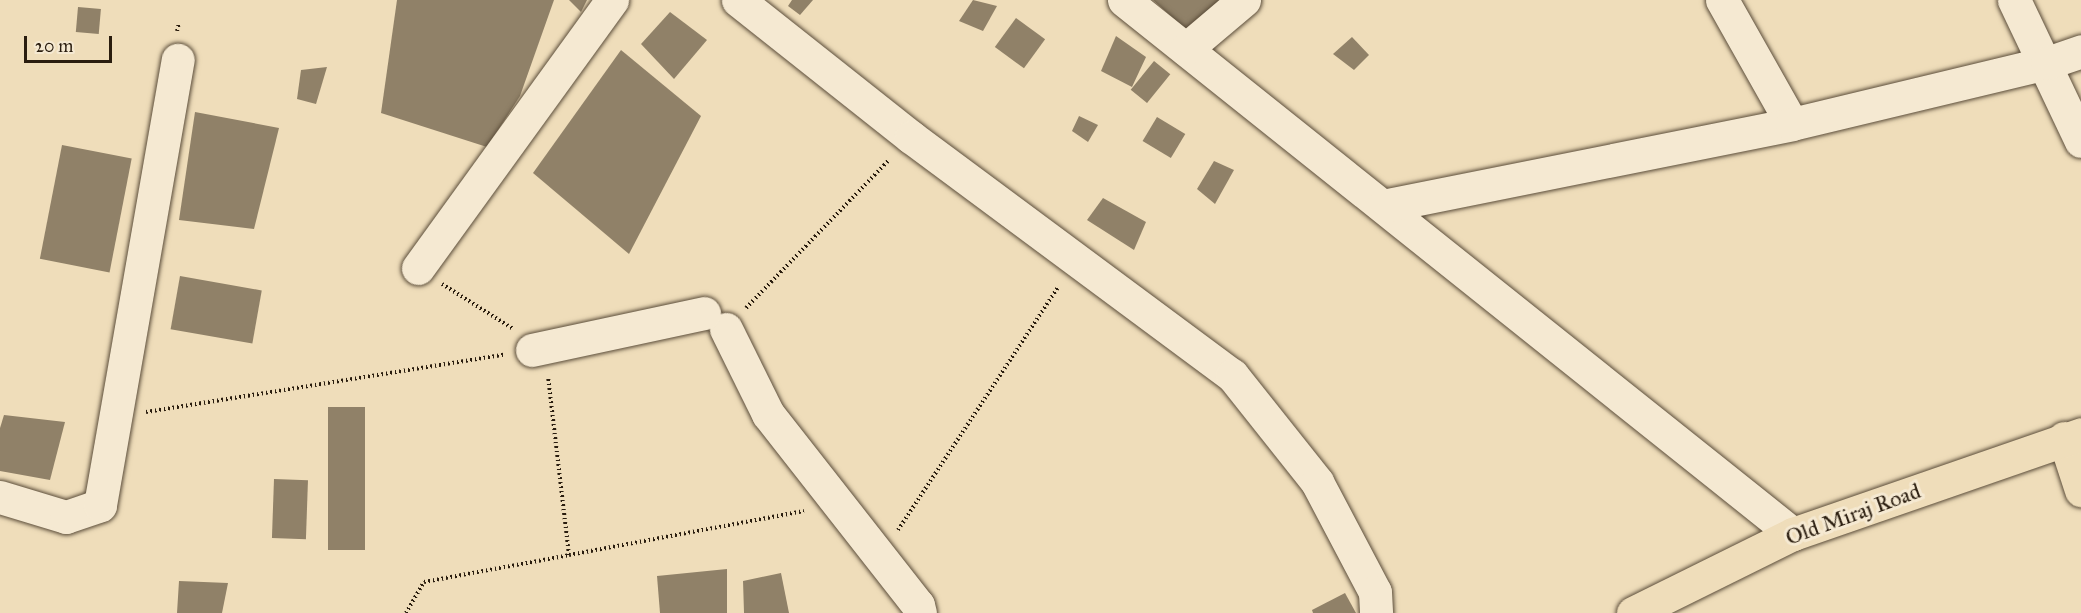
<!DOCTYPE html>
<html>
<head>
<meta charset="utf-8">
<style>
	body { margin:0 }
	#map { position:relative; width:2081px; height:613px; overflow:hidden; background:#efddba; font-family:"IM FELL Great Primer",serif }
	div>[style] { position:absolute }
	.building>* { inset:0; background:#908168; transform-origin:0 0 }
	.path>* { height:4px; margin-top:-2px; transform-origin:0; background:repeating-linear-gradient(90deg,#2a1d0f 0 1.5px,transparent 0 4.5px) }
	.roads { filter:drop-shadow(0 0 2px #5b4d3a) drop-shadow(0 0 2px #5b4d3a) }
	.minor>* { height:33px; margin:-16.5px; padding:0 16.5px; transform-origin:16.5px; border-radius:16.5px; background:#f5e9d2 }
	.major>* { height:33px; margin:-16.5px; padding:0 16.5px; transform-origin:16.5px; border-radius:16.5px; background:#efddba }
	span { translate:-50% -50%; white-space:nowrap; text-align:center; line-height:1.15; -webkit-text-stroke:6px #f5e9d2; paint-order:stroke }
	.street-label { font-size:22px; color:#2a1d0f }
	.scale { position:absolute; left:24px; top:36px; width:88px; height:27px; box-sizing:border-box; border:3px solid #2a1d0f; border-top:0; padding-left:8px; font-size:18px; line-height:21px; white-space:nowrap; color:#2a1d0f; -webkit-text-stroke:4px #f5e9d2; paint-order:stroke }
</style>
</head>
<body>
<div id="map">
	<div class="building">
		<div style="clip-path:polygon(397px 0,554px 0,520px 96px,487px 147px,381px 113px)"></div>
		<div style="clip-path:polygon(569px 0,587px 0,581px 12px)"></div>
		<div style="clip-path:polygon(792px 0,813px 0,800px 15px,788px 6px)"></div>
		<div style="clip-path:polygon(973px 0,997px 6px,983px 31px,959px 21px)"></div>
		<div style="clip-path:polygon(1153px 0,1229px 0,1192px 35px)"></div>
		<div style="left:78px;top:7px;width:23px;height:25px;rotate:5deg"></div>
		<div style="clip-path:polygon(670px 12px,707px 40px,674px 79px,641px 44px)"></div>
		<div style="left:1016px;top:18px;width:36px;height:36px;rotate:36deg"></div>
		<div style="clip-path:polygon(1116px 36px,1146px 57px,1132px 87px,1101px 71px)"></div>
		<div style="clip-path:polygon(1352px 37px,1369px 55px,1354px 70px,1333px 54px)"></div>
		<div style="clip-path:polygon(621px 50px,701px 116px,629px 254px,533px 173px)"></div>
		<div style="left:1154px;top:61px;width:21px;height:37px;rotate:39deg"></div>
		<div style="clip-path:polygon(327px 67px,316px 104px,297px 99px,301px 70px)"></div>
		<div style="clip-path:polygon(195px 112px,279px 128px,254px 229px,179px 220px)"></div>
		<div style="clip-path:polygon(1079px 116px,1098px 125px,1088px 142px,1072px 131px)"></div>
		<div style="left:1157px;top:117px;width:33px;height:28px;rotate:31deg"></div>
		<div style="left:62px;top:145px;width:71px;height:116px;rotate:11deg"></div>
		<div style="clip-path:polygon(1214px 161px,1234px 170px,1215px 204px,1197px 189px)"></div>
		<div style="clip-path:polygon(1103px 198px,1146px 222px,1134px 250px,1087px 220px)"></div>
		<div style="left:180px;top:276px;width:83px;height:54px;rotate:10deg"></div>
		<div style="left:365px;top:407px;width:143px;height:37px;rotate:90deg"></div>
		<div style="clip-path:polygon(4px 415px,65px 422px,50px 480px,0 471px,0 428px)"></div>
		<div style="left:274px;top:479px;width:34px;height:59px;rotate:2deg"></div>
		<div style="clip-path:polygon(727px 569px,727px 613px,660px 613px,657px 576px)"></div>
		<div style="clip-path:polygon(781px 573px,789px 613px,744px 613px,743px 581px)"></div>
		<div style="clip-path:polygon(179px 581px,228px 583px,222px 613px,177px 613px)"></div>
		<div style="clip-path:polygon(1345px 593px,1356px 613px,1313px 613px,1312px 610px)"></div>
	</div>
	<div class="path">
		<div style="left:177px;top:31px;width:8px;rotate:-76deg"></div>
		<div style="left:442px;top:284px;width:83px;rotate:32.2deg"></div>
		<div style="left:746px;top:308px;width:206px;rotate:-46deg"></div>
		<div style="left:146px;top:412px;width:362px;rotate:-9.1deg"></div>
		<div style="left:898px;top:530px;width:292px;rotate:-56.6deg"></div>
		<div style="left:569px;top:555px;width:239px;rotate:-10.6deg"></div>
		<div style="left:406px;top:613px;width:36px;rotate:-60deg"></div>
		<div style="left:424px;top:582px;width:147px;rotate:-10.5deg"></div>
		<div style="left:569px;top:555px;width:179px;rotate:-96.7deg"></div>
	</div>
	<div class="roads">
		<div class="minor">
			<div style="left:738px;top:0;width:221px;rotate:38.4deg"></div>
			<div style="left:911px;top:137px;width:400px;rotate:36.6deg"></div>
			<div style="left:1232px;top:375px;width:137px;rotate:51.5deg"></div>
			<div style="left:1317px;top:482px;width:124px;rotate:62.2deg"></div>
			<div style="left:1375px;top:592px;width:21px;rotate:87deg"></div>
			<div style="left:1124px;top:0;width:856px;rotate:38.6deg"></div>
			<div style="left:1722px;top:0;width:142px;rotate:60.6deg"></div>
			<div style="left:2014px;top:0;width:156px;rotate:64.6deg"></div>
			<div style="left:1186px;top:49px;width:76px;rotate:-40.2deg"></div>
			<div style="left:1383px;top:206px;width:417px;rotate:-11.3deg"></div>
			<div style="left:1792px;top:124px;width:262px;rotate:-13.5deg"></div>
			<div style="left:2047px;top:63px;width:36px;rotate:-19deg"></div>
			<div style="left:418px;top:268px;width:331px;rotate:-54.1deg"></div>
			<div style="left:726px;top:329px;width:95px;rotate:63.7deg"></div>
			<div style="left:768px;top:414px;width:243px;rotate:51.9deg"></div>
			<div style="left:918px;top:605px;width:8px;rotate:76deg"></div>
			<div style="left:532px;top:350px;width:176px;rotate:-12.1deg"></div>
			<div style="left:0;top:497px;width:69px;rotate:16.9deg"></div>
			<div style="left:66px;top:517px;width:36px;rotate:-19deg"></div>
			<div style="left:100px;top:505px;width:452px;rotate:-80.1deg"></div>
		</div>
		<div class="major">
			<div style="left:2064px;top:438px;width:55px;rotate:71.9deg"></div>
			<div style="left:1633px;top:613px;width:178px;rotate:-26.3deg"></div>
			<div style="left:1793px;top:534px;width:305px;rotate:-19.1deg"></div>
		</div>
	</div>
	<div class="street-label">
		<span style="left:1853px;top:514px;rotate:-20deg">Old Miraj Road</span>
	</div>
	<div class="scale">20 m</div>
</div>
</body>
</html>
